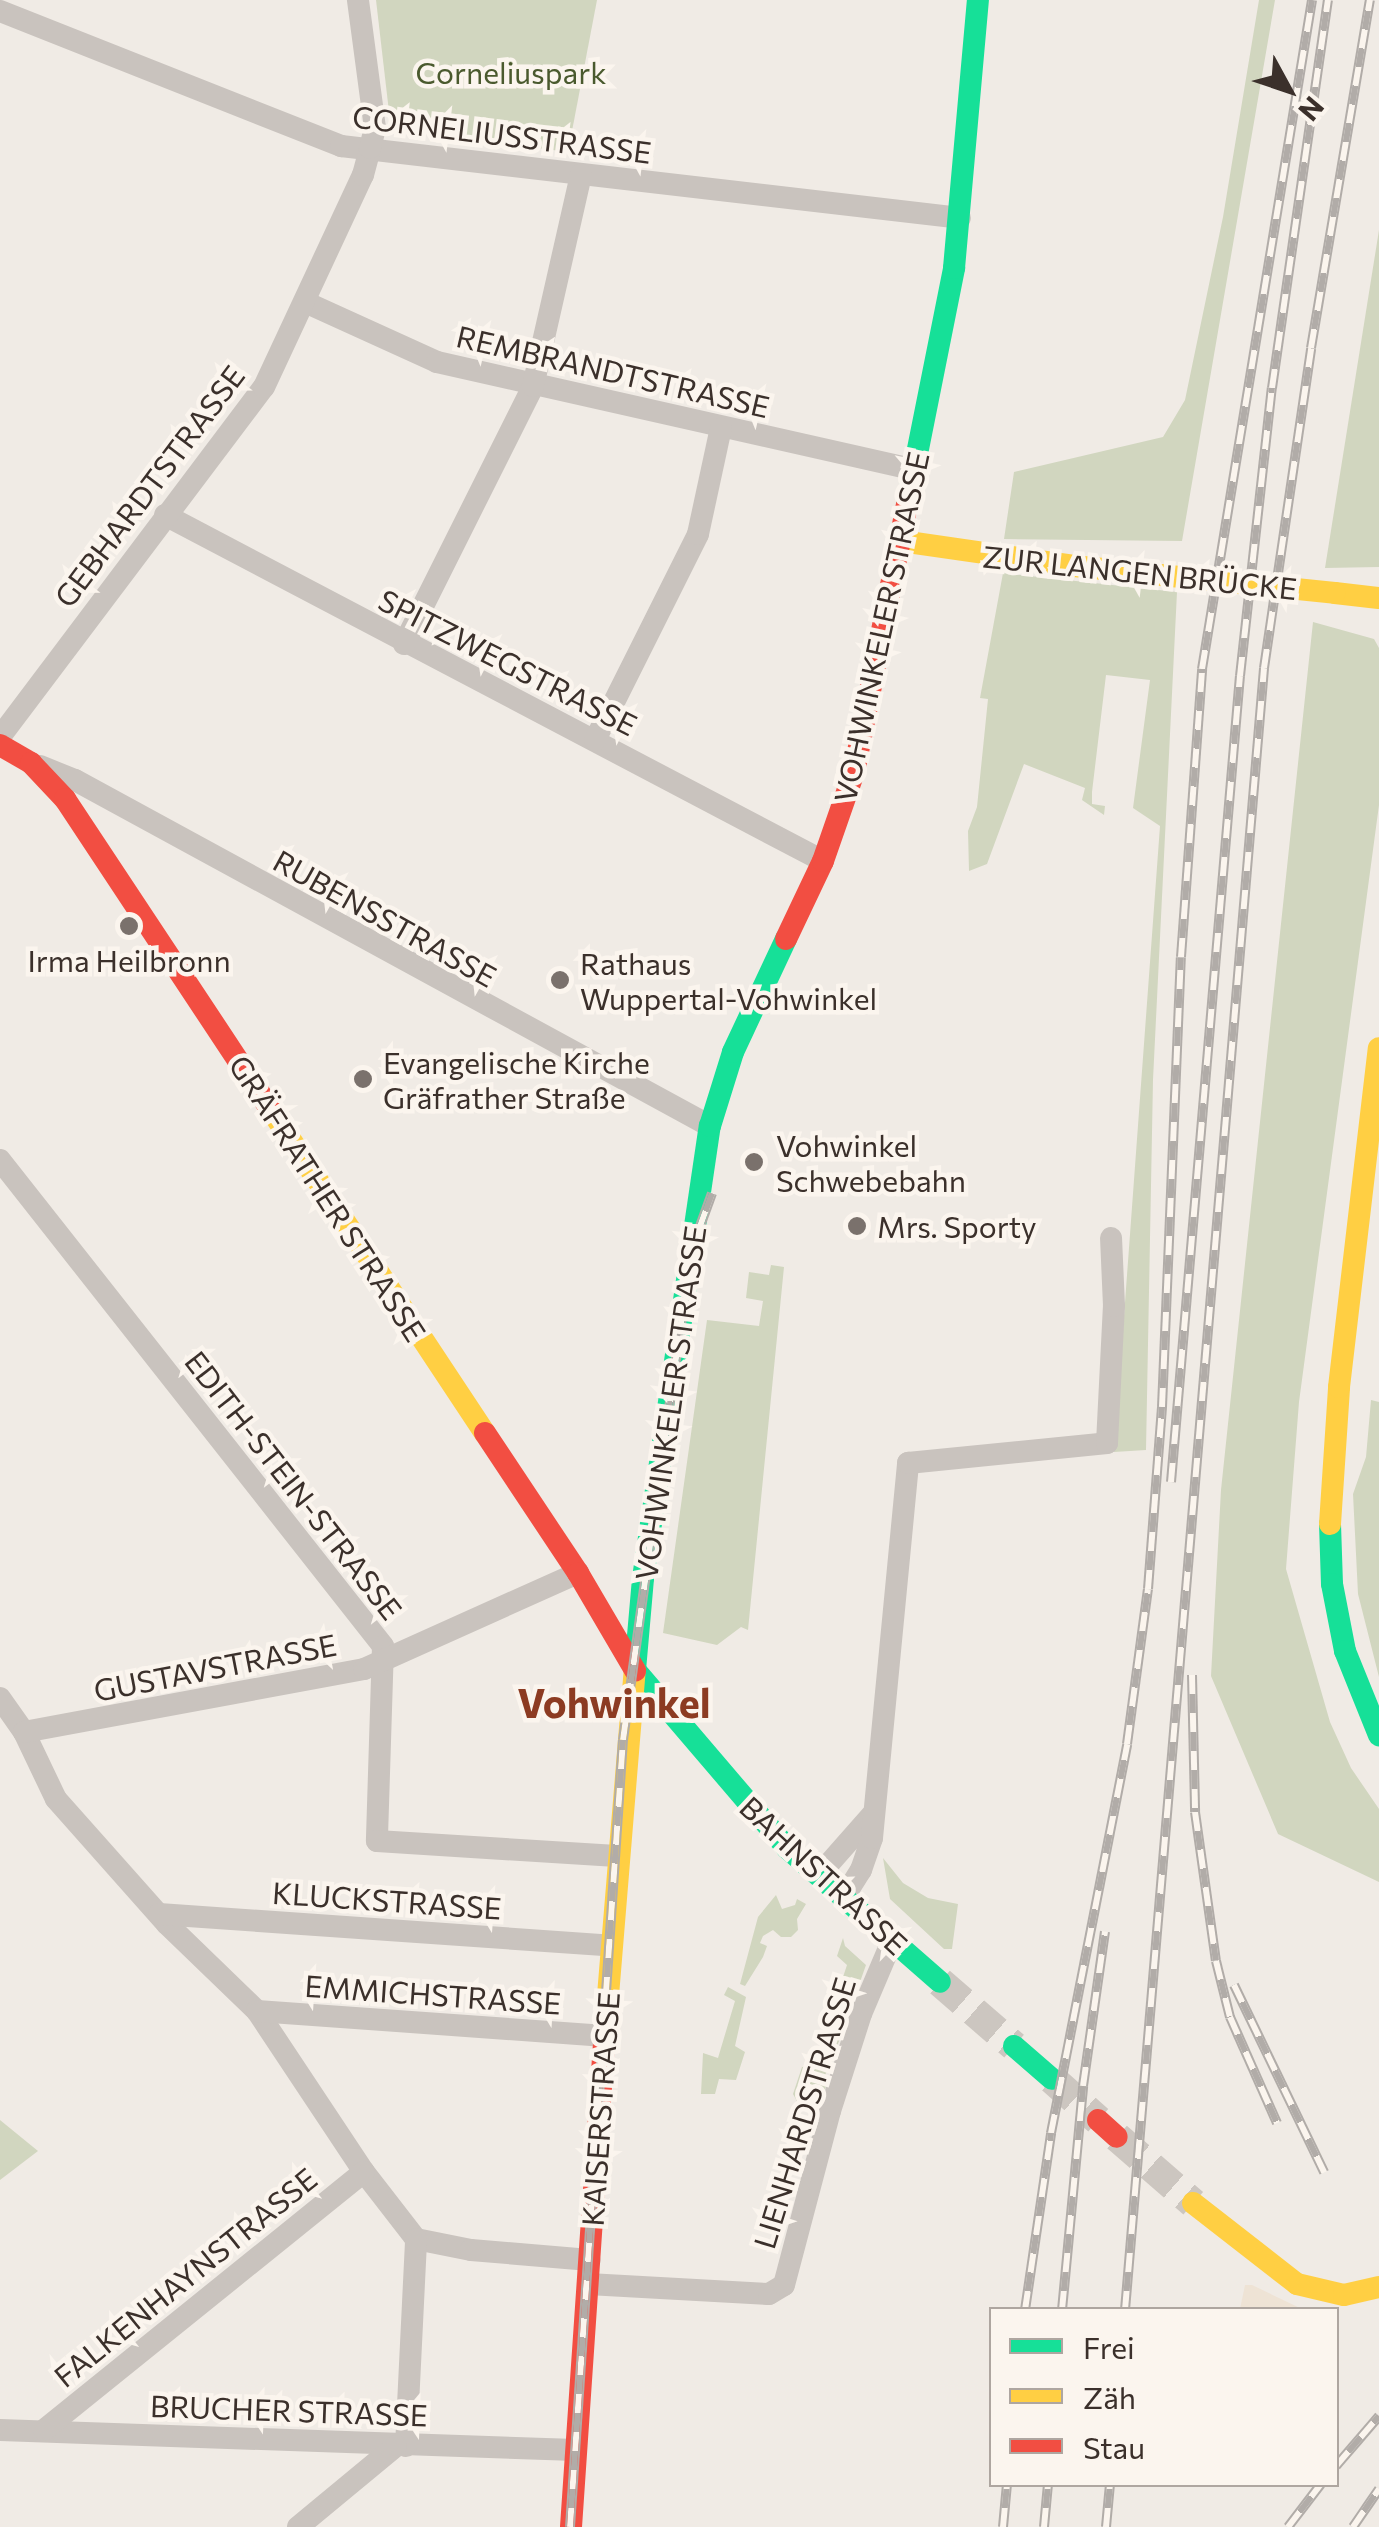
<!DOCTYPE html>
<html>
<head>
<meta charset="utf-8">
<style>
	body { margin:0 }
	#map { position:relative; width:1379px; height:2527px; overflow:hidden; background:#f0ebe5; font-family:Commissioner,sans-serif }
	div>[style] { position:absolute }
	.green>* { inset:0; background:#d1d6bf }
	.plaza>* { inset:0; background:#eee3d5 }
	.secondary-tunnel>* { height:30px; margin-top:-15px; transform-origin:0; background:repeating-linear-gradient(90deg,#ccc6c0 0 30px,transparent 0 45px) }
	.street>* { height:22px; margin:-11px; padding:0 11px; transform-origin:11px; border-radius:11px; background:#c9c3be }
	.fast>* { height:22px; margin:-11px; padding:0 11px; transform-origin:11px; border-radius:11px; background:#16e098 }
	.slow>* { height:22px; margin:-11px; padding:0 11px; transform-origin:11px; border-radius:11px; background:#ffcf43 }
	.jam>* { height:22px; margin:-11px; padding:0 11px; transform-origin:11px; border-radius:11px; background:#f24e42 }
	.rail>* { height:10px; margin-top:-5px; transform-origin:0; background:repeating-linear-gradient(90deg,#fbf5ee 0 19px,#b1aca8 0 38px); box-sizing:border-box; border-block:2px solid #b1aca8 }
	.slow-bridge>* { height:22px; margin:-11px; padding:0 11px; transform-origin:11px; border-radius:11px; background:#ffcf43 }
	.dots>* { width:28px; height:28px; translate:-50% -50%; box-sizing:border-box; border:5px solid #fbf5ee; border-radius:50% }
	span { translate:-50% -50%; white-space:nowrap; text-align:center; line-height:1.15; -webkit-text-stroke:9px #fbf5ee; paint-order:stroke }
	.park-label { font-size:30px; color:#4a5a2e }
	.street-label { font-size:30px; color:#3b302b }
	.poi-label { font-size:30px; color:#3b302b }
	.left { translate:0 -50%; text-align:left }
	.district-label { font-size:40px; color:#8c3b22; font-weight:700 }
	.legend { position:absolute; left:989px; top:2307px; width:350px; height:180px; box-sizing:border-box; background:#fbf5ee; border:2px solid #aea6a0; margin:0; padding:12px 18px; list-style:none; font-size:30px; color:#3b302b }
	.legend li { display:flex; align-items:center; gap:20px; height:50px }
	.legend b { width:50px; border:2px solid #aea6a0 }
	.north { position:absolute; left:1239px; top:40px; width:100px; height:100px; -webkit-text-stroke:8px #fbf5ee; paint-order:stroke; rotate:130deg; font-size:28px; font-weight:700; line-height:40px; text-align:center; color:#3b302b }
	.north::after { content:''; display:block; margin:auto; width:35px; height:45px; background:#3b302b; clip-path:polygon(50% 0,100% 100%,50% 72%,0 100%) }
</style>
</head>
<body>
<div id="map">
	<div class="green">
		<div style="clip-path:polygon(376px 0,597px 0,568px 152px,391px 129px)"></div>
		<div style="clip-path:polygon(1259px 0,1275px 0,1182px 541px,1004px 539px,1014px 472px,1163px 437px,1185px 400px,1223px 217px)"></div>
		<div style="clip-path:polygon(1379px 230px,1379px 567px,1325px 568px)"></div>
		<div style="clip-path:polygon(1003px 573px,1177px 592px,1153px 1080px,1146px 1450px,1114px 1452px,1160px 826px,1133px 808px,1150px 680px,1106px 675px,1092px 792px,1092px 804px,1105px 806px,1104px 815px,1082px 800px,1085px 788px,1024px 764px,987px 864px,969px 871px,968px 831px,977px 807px,988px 699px,980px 698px)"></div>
		<div style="clip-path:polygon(1313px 622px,1374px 639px,1379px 648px,1379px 805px,1299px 1402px,1286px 1569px,1330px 1722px,1351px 1768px,1379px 1809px,1379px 1882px,1278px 1834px,1211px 1676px,1221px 1490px)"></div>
		<div style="clip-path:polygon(771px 1265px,784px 1267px,748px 1630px,741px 1627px,717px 1645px,663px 1633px,707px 1320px,759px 1326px,763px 1301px,746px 1298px,749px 1272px,769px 1275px)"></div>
		<div style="clip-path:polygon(1371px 1400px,1379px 1402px,1379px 1677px,1358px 1594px,1353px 1494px,1366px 1457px)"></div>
		<div style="clip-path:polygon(883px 1858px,903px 1883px,928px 1898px,958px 1904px,952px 1949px,944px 1949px,890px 1899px)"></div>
		<div style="clip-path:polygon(776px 1895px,782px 1909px,795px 1905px,797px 1899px,806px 1904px,797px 1919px,798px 1930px,791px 1937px,781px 1937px,773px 1930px,763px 1936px,760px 1943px,767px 1946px,763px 1957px,745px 1986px,740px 1984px,758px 1917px)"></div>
		<div style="clip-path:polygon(843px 1938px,845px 1946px,866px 1965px,855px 1996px,847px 1998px,837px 1995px,847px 1965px,837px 1956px)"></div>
		<div style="clip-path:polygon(728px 1987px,746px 1997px,735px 2046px,745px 2052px,736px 2080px,719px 2079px,715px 2094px,701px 2094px,703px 2053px,718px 2058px,735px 2001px,724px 1995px)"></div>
		<div style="clip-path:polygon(831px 2014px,846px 2024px,824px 2078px,827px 2083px,820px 2106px,799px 2105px,793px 2094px,802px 2067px,822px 2064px,835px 2025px)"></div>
		<div style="clip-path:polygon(0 2120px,38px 2151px,0 2180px)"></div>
	</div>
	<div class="plaza">
		<div style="clip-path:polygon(1245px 2285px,1252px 2285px,1302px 2309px,1240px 2309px)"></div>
	</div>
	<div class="secondary-tunnel">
		<div style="left:940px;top:1982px;width:98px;rotate:40.9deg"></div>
		<div style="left:1052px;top:2079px;width:62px;rotate:41.7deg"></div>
		<div style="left:1117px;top:2137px;width:101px;rotate:41deg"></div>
	</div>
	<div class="street">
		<div style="left:0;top:11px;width:367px;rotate:21.6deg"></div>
		<div style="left:341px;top:146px;width:623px;rotate:6.63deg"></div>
		<div style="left:305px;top:302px;width:145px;rotate:24.4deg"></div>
		<div style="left:437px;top:362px;width:491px;rotate:12.7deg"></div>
		<div style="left:165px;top:515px;width:743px;rotate:27.74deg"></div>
		<div style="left:404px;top:644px;width:288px;rotate:-63.4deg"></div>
		<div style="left:533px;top:386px;width:217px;rotate:-77.2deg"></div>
		<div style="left:0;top:737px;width:438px;rotate:-53deg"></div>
		<div style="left:264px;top:387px;width:234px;rotate:-65deg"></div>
		<div style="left:363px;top:175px;width:28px;rotate:-75deg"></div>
		<div style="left:370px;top:148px;width:21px;rotate:-76deg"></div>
		<div style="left:375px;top:128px;width:129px;rotate:-97.6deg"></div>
		<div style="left:595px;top:740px;width:230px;rotate:-63.4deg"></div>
		<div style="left:698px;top:534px;width:108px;rotate:-77.8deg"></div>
		<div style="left:40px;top:766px;width:38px;rotate:22deg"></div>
		<div style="left:75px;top:780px;width:723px;rotate:28.59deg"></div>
		<div style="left:0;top:1160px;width:619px;rotate:51.76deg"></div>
		<div style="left:383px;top:1646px;width:195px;rotate:91.8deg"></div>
		<div style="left:377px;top:1841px;width:240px;rotate:3.6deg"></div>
		<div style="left:0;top:1698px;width:42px;rotate:54.8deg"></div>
		<div style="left:24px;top:1732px;width:74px;rotate:64.5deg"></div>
		<div style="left:56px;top:1799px;width:167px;rotate:48.4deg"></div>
		<div style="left:167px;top:1924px;width:125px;rotate:44deg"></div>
		<div style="left:257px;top:2011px;width:193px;rotate:56.4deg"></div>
		<div style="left:364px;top:2172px;width:85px;rotate:52.2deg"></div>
		<div style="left:416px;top:2239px;width:56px;rotate:11.3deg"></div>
		<div style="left:471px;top:2250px;width:119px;rotate:4.8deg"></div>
		<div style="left:24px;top:1732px;width:346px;rotate:-10.5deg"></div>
		<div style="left:364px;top:1669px;width:235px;rotate:-24.2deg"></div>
		<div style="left:819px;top:1875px;width:79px;rotate:-48.6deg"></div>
		<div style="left:844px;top:1897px;width:32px;rotate:-58deg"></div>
		<div style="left:861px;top:1870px;width:34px;rotate:-71deg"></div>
		<div style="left:872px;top:1838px;width:377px;rotate:-84.5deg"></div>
		<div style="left:908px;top:1463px;width:200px;rotate:-5.7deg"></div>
		<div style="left:1107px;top:1443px;width:137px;rotate:-87.1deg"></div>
		<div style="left:1114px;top:1306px;width:68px;rotate:-92.5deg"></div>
		<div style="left:159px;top:1914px;width:453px;rotate:4deg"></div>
		<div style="left:257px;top:2011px;width:349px;rotate:4.1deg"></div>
		<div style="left:588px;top:2284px;width:181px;rotate:3.2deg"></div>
		<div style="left:769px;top:2294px;width:17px;rotate:-31deg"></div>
		<div style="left:784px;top:2285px;width:180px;rotate:-75.2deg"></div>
		<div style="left:830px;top:2111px;width:102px;rotate:-72.3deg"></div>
		<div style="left:861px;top:2014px;width:79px;rotate:-67deg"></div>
		<div style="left:0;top:2430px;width:576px;rotate:1.99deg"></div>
		<div style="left:44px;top:2430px;width:411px;rotate:-38.9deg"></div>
		<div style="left:406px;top:2446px;width:207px;rotate:-87.2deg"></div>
		<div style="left:298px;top:2527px;width:127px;rotate:-39.6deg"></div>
	</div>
	<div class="fast">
		<div style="left:907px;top:504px;width:241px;rotate:-78.7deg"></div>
		<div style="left:954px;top:268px;width:269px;rotate:-84.9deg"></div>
		<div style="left:1330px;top:1524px;width:60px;rotate:88.1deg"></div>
		<div style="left:1332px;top:1584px;width:68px;rotate:79deg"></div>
		<div style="left:1345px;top:1651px;width:91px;rotate:68deg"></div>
		<div style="left:635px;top:1670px;width:234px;rotate:49.5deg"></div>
		<div style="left:787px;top:1848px;width:203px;rotate:41.2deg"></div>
		<div style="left:635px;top:1670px;width:92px;rotate:-85deg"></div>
		<div style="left:643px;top:1578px;width:457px;rotate:-81.6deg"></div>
		<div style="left:710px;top:1126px;width:77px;rotate:-72.7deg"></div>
		<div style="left:733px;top:1052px;width:125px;rotate:-64.9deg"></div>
		<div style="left:1014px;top:2046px;width:50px;rotate:41deg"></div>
	</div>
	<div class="slow">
		<div style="left:901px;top:541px;width:175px;rotate:8.2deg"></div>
		<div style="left:1335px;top:593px;width:44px;rotate:6.5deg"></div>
		<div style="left:269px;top:1107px;width:391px;rotate:56.5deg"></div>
		<div style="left:1330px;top:1524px;width:137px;rotate:-86.2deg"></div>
		<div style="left:1339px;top:1387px;width:341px;rotate:-83.3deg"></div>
		<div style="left:605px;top:2032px;width:363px;rotate:-85.3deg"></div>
		<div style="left:1193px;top:2203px;width:132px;rotate:37.9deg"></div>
		<div style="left:1297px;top:2284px;width:48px;rotate:13.2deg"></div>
		<div style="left:1344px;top:2295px;width:36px;rotate:-13deg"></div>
	</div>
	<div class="jam">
		<div style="left:0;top:745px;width:36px;rotate:30deg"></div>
		<div style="left:31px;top:763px;width:50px;rotate:46.6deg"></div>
		<div style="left:65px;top:799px;width:369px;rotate:56.5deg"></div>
		<div style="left:786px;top:939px;width:86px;rotate:-64.6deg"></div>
		<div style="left:823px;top:861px;width:94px;rotate:-70.8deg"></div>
		<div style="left:854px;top:772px;width:273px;rotate:-78.8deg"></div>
		<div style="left:485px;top:1433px;width:168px;rotate:56.4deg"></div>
		<div style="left:578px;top:1573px;width:113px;rotate:59.6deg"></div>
		<div style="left:1098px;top:2120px;width:25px;rotate:42deg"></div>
		<div style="left:571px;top:2527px;width:496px;rotate:-86.1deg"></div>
	</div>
	<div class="rail">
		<div style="left:1171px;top:1482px;width:809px;rotate:-85.11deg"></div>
		<div style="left:1240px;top:676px;width:290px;rotate:-83.7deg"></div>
		<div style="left:1272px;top:388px;width:392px;rotate:-81.8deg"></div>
		<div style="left:1192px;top:1675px;width:137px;rotate:88.7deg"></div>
		<div style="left:1195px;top:1812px;width:150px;rotate:82deg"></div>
		<div style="left:1216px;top:1961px;width:58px;rotate:76deg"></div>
		<div style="left:1230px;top:2017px;width:116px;rotate:66.1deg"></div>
		<div style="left:1234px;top:1985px;width:208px;rotate:64.3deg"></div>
		<div style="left:1025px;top:2310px;width:179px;rotate:-81.6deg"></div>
		<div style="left:1051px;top:2133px;width:396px;rotate:-78.9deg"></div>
		<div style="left:1127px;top:1744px;width:156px;rotate:-82.3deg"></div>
		<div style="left:1148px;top:1589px;width:183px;rotate:-85.6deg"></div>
		<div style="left:1162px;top:1407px;width:450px;rotate:-87.6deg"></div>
		<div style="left:1181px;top:957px;width:289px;rotate:-85.8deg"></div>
		<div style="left:1202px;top:669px;width:678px;rotate:-80.66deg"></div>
		<div style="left:1062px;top:2310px;width:225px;rotate:-84.6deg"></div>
		<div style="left:1083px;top:2086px;width:156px;rotate:-81.9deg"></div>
		<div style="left:1125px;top:2310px;width:1648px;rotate:-85.16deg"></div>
		<div style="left:1264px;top:668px;width:323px;rotate:-81.6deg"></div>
		<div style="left:1311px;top:348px;width:353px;rotate:-80.4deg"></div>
		<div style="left:1336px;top:2466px;width:66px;rotate:-49.3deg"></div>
		<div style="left:570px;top:2527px;width:789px;rotate:-86.15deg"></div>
		<div style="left:623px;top:1740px;width:415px;rotate:-82.1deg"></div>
		<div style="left:680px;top:1329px;width:102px;rotate:-79.2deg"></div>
		<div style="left:699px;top:1229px;width:38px;rotate:-70deg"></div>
		<div style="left:1003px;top:2527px;width:43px;rotate:-84.7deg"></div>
		<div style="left:1044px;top:2527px;width:43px;rotate:-84.7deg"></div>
		<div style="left:1106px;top:2527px;width:43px;rotate:-84.7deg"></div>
		<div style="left:1288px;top:2527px;width:54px;rotate:-52.5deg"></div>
		<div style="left:1353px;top:2527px;width:46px;rotate:-55.6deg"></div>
	</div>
	<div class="slow-bridge">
		<div style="left:1074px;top:566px;width:262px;rotate:5.9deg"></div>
	</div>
	<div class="dots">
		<div style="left:129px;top:926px;background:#7a716c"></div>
		<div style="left:560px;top:980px;background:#7a716c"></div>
		<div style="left:363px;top:1079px;background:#7a716c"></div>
		<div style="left:754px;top:1162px;background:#7a716c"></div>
		<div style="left:857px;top:1226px;background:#7a716c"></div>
	</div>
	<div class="park-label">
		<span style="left:511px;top:72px">Corneliuspark</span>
	</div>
	<div class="street-label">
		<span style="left:502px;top:134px;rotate:7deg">CORNELIUSSTRASSE</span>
		<span style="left:613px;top:371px;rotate:13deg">REMBRANDTSTRASSE</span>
		<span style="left:149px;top:486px;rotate:-53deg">GEBHARDTSTRASSE</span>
		<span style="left:1140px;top:572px;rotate:6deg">ZUR LANGEN BRÜCKE</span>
		<span style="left:881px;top:627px;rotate:-78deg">VOHWINKELER STRASSE</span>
		<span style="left:508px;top:662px;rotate:27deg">SPITZWEGSTRASSE</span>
		<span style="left:385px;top:918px;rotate:29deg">RUBENSSTRASSE</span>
		<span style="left:328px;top:1198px;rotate:57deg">GRÄFRATHER STRASSE</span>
		<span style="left:670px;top:1403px;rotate:-82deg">VOHWINKELER STRASSE</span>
		<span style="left:294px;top:1485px;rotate:52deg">EDITH-STEIN-STRASSE</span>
		<span style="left:215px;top:1667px;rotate:-11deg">GUSTAVSTRASSE</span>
		<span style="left:824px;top:1875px;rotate:43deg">BAHNSTRASSE</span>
		<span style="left:387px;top:1900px;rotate:4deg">KLUCKSTRASSE</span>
		<span style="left:433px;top:1994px;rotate:4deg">EMMICHSTRASSE</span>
		<span style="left:600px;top:2109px;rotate:-86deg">KAISERSTRASSE</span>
		<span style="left:804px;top:2113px;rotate:-73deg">LIENHARDSTRASSE</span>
		<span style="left:185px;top:2277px;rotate:-39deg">FALKENHAYNSTRASSE</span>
		<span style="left:289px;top:2410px;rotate:2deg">BRUCHER STRASSE</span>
	</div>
	<div class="poi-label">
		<span style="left:129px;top:960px">Irma Heilbronn</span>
		<span class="left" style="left:580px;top:980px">Rathaus<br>Wuppertal-Vohwinkel</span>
		<span class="left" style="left:383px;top:1079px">Evangelische Kirche<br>Gräfrather Straße</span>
		<span class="left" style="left:776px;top:1162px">Vohwinkel<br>Schwebebahn</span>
		<span class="left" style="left:877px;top:1226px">Mrs. Sporty</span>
	</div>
	<div class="district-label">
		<span style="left:614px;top:1702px">Vohwinkel</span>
	</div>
	<ul class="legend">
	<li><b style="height:12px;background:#16e098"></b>Frei</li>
	<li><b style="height:12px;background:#ffcf43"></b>Zäh</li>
	<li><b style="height:12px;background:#f24e42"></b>Stau</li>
	</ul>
	<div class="north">N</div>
</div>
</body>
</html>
